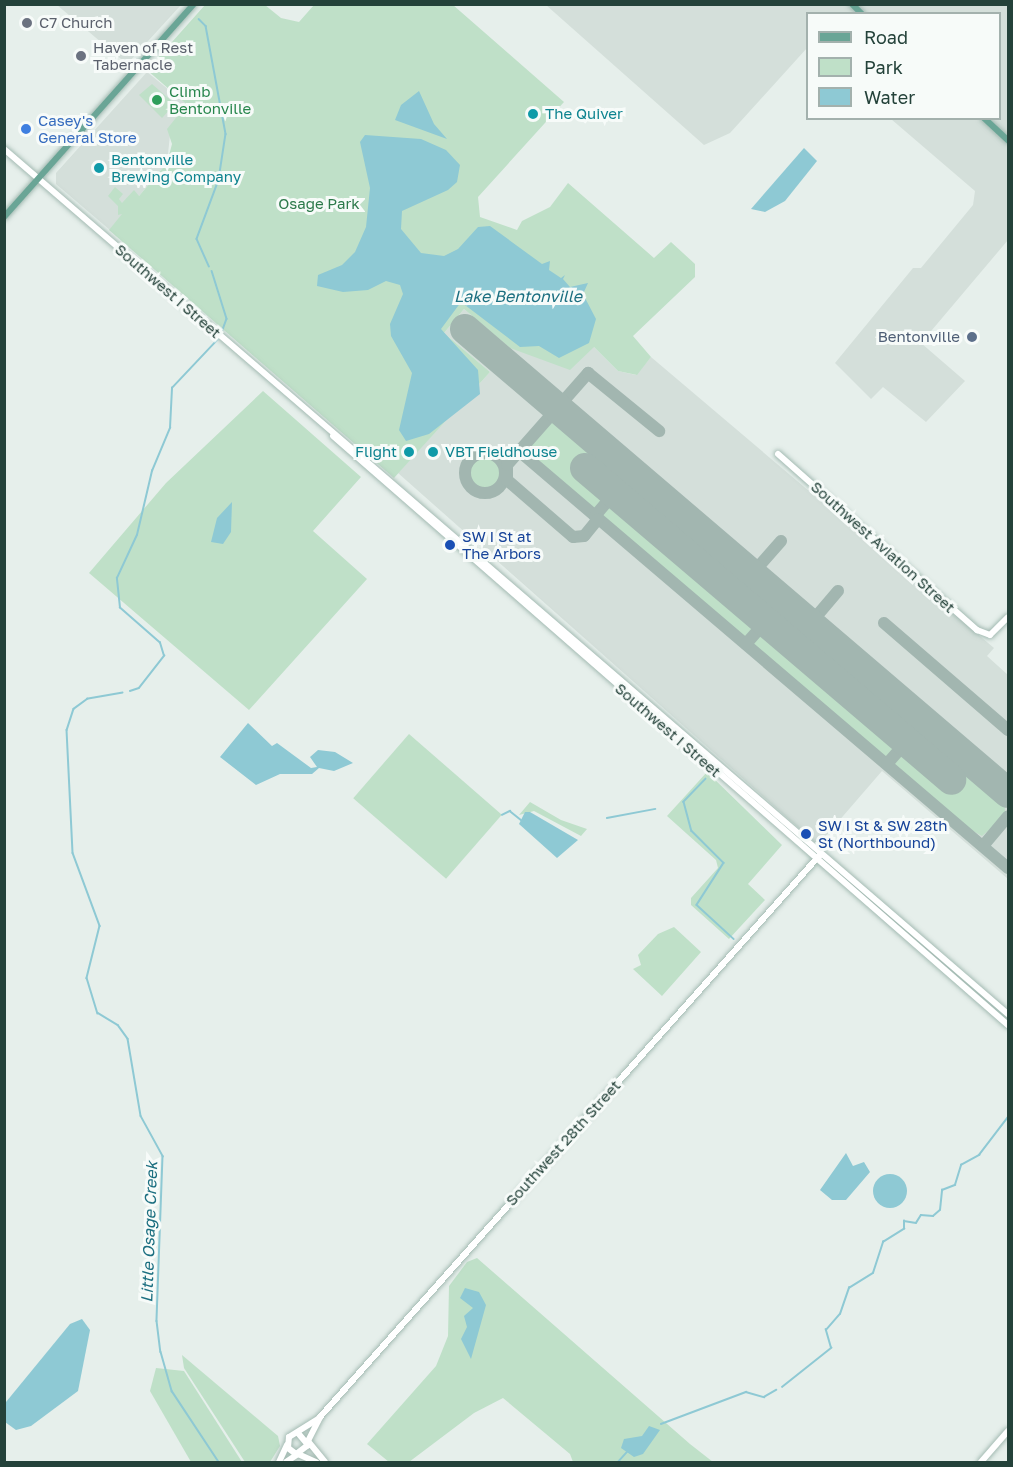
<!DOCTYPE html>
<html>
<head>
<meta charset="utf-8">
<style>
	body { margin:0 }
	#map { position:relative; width:1013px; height:1467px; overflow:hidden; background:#e6efeb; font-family:"Golos Text",sans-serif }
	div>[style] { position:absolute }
	.built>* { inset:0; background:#d4dfda }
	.green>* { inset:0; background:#bfe0c8; transform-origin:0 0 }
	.round { border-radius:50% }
	.water>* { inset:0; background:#8ec9d4 }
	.stream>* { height:1.5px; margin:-0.75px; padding:0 0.75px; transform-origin:0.75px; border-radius:0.75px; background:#8ec9d4 }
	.taxiway>* { height:12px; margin:-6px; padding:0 6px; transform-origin:6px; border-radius:6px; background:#a2b6b0 }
	.taxiway>.ring { margin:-6px; padding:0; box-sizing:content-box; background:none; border:12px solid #a2b6b0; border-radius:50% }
	.runway>* { height:30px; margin:-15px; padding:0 15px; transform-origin:15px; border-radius:15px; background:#a2b6b0 }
	.roads { filter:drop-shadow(0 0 2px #a4bbb3) drop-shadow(0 0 2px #a4bbb3) }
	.secondary>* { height:6px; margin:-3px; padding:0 3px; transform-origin:3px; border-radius:3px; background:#fff }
	.primary>* { height:6px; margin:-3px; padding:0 3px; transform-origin:3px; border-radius:3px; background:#6aa596 }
	.dots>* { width:16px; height:16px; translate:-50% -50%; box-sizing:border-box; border:3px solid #f7fbf9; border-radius:50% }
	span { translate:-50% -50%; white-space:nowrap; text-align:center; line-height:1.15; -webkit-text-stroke:6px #f7fbf9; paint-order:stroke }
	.worship-label { font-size:15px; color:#5b616d }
	.left { translate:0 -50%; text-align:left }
	.leisure-label { font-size:15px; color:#27864d }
	.culture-label { font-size:15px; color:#0d838f }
	.right { translate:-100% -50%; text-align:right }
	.shop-label { font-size:15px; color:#366cbe }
	.park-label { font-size:15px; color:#2d7a4b }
	.street-label { font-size:15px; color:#24423a }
	.service-label { font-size:15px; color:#4e5e75 }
	.transit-label { font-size:15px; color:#164399 }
	.water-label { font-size:16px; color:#1c6f80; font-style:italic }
	.frame { position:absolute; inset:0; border:6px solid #24423a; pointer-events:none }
	.legend { position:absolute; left:806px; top:12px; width:195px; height:108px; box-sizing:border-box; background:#f7fbf9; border:2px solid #a3b1ad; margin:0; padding:8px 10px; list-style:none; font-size:18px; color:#24423a }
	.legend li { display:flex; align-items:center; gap:12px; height:30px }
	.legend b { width:30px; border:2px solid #a3b1ad }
</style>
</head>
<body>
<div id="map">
	<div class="built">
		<div style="clip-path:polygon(57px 5px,181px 5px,127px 64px)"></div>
		<div style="clip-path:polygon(546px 5px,1008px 5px,1008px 240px,921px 343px,965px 381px,926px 422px,883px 387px,871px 399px,835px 363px,913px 268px,921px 268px,973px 205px,975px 191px,891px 119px,1000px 118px,1000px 14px,808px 14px,807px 48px,730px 133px,704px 145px)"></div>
		<div style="clip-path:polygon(147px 72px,185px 103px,184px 109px,170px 135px,167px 163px,110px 230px,56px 184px,56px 173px)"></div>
		<div style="clip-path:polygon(464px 309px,510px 348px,594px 347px,618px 371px,636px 375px,651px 357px,994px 648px,987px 656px,1008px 675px,1008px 879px,882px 771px,818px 845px,398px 473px,490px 372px,444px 333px)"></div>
	</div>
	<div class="green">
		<div style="clip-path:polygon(205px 5px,265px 5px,281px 18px,299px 22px,314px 5px,453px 5px,564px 102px,478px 197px,480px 217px,517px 230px,522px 221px,550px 207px,568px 183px,654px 258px,671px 242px,695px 264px,695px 277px,633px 336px,651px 357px,637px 375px,618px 371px,594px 347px,570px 370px,510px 348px,464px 309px,444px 333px,490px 372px,394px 478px,109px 230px,122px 214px,118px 215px,118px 206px,108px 196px,115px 187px,123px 194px,119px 199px,122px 203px,134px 190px,139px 196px,167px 163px,172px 144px,167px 129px,183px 109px,185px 103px,147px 70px)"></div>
		<div style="clip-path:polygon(152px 84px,175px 104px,162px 118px,139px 95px)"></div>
		<div style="clip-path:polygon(263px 391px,361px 477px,313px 531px,367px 579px,249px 710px,89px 573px,166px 483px)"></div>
		<div style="clip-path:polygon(556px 421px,571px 429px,1004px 797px,1005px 812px,995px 825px,982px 836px,964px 826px,546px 469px,527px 450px,547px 423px)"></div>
		<div class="round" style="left:469px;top:457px;width:32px;height:32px"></div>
		<div style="left:409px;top:734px;width:123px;height:85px;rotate:41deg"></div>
		<div style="clip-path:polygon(707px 772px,782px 845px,748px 884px,765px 900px,729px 939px,691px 905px,691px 898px,718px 868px,716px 860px,667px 816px)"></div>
		<div style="clip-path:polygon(530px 802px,561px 820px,587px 829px,581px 836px,534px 811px,519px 815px)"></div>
		<div style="clip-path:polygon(674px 927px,701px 952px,662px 996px,633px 969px,641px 965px,638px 955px,658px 934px)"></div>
		<div style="clip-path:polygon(477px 1258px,690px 1444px,713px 1462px,573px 1462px,570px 1454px,503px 1398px,474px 1413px,409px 1462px,389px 1462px,367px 1444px,436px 1366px,448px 1336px,449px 1286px,467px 1262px)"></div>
		<div style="clip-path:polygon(182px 1355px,278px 1436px,280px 1446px,270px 1462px,245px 1462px,184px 1368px)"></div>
		<div style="clip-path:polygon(156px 1368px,184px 1371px,242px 1462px,191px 1462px,150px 1391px)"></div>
	</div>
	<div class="water">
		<div style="clip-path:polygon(419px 91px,434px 124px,447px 139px,395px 120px,401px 105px)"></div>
		<div style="clip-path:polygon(365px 135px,421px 139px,446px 150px,460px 165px,457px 182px,448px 190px,402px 211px,401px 229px,421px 253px,444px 256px,458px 249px,478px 227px,490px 226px,542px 264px,550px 261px,549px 270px,561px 278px,565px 275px,563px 279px,570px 287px,588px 283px,583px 294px,596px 319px,589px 343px,559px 358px,539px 346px,520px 347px,461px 302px,441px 329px,478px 370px,480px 394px,429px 434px,406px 441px,399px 430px,412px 373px,391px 336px,390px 324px,403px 294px,400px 285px,386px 281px,368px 290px,343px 292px,317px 286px,318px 275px,342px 265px,355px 252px,366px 227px,370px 188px,360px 142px)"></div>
		<div style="clip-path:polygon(804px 148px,817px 161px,785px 201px,765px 212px,751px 209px)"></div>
		<div style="clip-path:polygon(232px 502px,231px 532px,223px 544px,211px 542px,217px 518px)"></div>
		<div style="clip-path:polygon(248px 723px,272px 746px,277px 743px,311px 768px,317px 767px,310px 757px,318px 750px,335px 752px,353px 763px,334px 771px,319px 768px,312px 774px,280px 774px,256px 785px,220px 757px)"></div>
		<div style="clip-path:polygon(525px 812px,530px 812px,578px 840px,557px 858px,519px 824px)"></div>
		<div style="clip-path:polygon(846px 1153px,853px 1166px,864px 1162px,870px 1172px,846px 1200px,832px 1200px,820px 1190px)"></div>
		<div class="round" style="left:873px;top:1174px;width:34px;height:34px"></div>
		<div style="clip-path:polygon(465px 1288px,479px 1292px,486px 1305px,471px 1359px,461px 1339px,467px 1327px,464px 1316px,473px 1308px,460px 1298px)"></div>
		<div style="clip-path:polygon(82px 1319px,90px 1330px,78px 1391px,31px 1426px,16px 1430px,5px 1422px,6px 1402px,70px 1324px)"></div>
		<div style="clip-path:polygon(649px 1426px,660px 1430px,643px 1454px,634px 1457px,621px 1448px,624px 1439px,642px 1436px)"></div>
	</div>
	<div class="stream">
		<div style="left:199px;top:19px;width:10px;rotate:45deg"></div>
		<div style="left:206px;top:26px;width:110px;rotate:79.5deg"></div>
		<div style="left:226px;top:134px;width:47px;rotate:98.7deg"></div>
		<div style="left:219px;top:180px;width:63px;rotate:110.4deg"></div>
		<div style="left:197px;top:239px;width:30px;rotate:66deg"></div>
		<div style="left:212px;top:271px;width:50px;rotate:72.6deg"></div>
		<div style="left:227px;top:319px;width:15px;rotate:110deg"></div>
		<div style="left:130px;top:691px;width:9px;rotate:-18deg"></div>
		<div style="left:139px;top:688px;width:41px;rotate:-52deg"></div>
		<div style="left:164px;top:656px;width:14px;rotate:-107deg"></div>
		<div style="left:160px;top:643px;width:53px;rotate:-138.8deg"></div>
		<div style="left:120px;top:608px;width:30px;rotate:-96deg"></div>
		<div style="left:117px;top:578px;width:47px;rotate:-65.1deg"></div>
		<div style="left:137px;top:535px;width:66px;rotate:-76.8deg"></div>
		<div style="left:152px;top:471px;width:47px;rotate:-67.3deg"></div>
		<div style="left:170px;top:428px;width:40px;rotate:-87.1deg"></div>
		<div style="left:172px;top:388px;width:70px;rotate:-46.7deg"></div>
		<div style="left:123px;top:693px;width:36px;rotate:170deg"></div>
		<div style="left:88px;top:699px;width:17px;rotate:144deg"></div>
		<div style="left:74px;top:709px;width:22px;rotate:108deg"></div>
		<div style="left:67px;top:730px;width:123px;rotate:87.2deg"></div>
		<div style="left:73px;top:853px;width:78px;rotate:69.7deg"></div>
		<div style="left:100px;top:926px;width:54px;rotate:104deg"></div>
		<div style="left:87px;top:978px;width:37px;rotate:73deg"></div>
		<div style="left:98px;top:1013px;width:23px;rotate:31deg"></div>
		<div style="left:118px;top:1025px;width:17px;rotate:54deg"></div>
		<div style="left:128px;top:1039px;width:78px;rotate:80.4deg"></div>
		<div style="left:141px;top:1116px;width:46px;rotate:61.2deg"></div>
		<div style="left:163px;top:1156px;width:165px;rotate:92.1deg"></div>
		<div style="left:157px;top:1321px;width:31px;rotate:83deg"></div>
		<div style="left:161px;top:1352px;width:41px;rotate:74.2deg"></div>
		<div style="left:172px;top:1391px;width:85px;rotate:56.5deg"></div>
		<div style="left:706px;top:779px;width:32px;rotate:134deg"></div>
		<div style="left:684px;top:802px;width:30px;rotate:75deg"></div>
		<div style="left:692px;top:831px;width:45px;rotate:45deg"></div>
		<div style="left:724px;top:863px;width:50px;rotate:122.7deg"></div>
		<div style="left:697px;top:905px;width:50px;rotate:42.6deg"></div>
		<div style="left:502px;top:815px;width:9px;rotate:-27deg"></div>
		<div style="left:510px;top:811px;width:14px;rotate:39deg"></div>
		<div style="left:607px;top:818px;width:49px;rotate:-10.6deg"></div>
		<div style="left:782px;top:1387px;width:63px;rotate:-38.5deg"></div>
		<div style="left:831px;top:1348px;width:19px;rotate:-106deg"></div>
		<div style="left:826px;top:1330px;width:21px;rotate:-49deg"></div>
		<div style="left:840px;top:1314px;width:28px;rotate:-71deg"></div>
		<div style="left:849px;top:1288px;width:28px;rotate:-32deg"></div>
		<div style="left:873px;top:1273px;width:33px;rotate:-72deg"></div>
		<div style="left:883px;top:1242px;width:25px;rotate:-32deg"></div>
		<div style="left:904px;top:1229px;width:8px;rotate:-90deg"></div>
		<div style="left:904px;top:1221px;width:12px;rotate:9deg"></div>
		<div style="left:916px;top:1223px;width:9px;rotate:-58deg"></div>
		<div style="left:921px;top:1215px;width:12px;rotate:5deg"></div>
		<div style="left:933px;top:1216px;width:9px;rotate:-41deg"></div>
		<div style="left:940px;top:1210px;width:20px;rotate:-84deg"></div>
		<div style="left:942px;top:1190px;width:14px;rotate:-21deg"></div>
		<div style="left:955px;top:1185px;width:21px;rotate:-73deg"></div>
		<div style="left:961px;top:1165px;width:21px;rotate:-29deg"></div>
		<div style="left:979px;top:1155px;width:48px;rotate:-52.7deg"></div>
		<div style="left:661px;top:1424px;width:91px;rotate:-20.6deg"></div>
		<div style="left:746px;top:1392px;width:19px;rotate:16deg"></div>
		<div style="left:764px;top:1397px;width:14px;rotate:-30deg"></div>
		<div style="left:618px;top:1462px;width:13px;rotate:-48deg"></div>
	</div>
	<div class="taxiway">
		<div style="left:519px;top:451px;width:643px;rotate:40.46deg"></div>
		<div class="ring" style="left:465px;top:453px;width:28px;height:28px"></div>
		<div style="left:595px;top:516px;width:30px;rotate:-50deg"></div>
		<div style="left:598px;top:519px;width:22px;rotate:129deg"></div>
		<div style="left:584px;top:536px;width:11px;rotate:175deg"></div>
		<div style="left:573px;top:537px;width:87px;rotate:-139.2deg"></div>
		<div style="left:507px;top:480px;width:15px;rotate:-90deg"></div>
		<div style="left:507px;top:465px;width:123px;rotate:-48.6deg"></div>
		<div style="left:588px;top:373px;width:92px;rotate:39.2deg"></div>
		<div style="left:752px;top:574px;width:44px;rotate:-48.7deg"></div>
		<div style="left:884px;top:623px;width:164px;rotate:40.8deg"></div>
		<div style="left:746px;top:644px;width:29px;rotate:-49deg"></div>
		<div style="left:792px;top:645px;width:71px;rotate:-49.6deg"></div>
		<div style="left:887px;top:764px;width:29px;rotate:-49deg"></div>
		<div style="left:983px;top:846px;width:39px;rotate:-50deg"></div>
	</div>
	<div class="runway">
		<div style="left:465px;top:329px;width:714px;rotate:40.51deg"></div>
		<div style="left:585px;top:468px;width:481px;rotate:40.4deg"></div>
	</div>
	<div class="roads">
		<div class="secondary">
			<div style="left:4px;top:149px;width:1325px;rotate:40.75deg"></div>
			<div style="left:333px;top:436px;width:896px;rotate:41.11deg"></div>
			<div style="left:778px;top:454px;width:266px;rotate:41.5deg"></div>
			<div style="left:977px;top:630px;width:14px;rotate:21deg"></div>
			<div style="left:990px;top:635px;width:25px;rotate:-45deg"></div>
			<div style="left:298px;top:1433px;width:16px;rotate:50deg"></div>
			<div style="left:308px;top:1445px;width:15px;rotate:143deg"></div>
			<div style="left:296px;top:1454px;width:10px;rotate:-143deg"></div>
			<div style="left:288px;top:1448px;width:11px;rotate:-85deg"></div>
			<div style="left:289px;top:1437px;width:36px;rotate:-32deg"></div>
			<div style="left:279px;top:1462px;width:19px;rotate:-65deg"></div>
			<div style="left:286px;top:1462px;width:14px;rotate:-34deg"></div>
			<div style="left:298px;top:1454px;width:20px;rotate:24deg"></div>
			<div style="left:325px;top:1462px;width:27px;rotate:-129deg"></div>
			<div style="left:308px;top:1441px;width:27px;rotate:-63deg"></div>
			<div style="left:320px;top:1417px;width:751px;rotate:-48.35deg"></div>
			<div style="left:981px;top:1462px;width:41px;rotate:-48.9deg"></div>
		</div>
		<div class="primary">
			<div style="left:852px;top:4px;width:14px;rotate:45deg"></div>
			<div style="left:984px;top:118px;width:33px;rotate:43deg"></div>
			<div style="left:4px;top:217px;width:285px;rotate:-48.3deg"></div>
		</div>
	</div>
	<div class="dots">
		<div style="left:27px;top:23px;background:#6b7280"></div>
		<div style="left:81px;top:56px;background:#6b7280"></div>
		<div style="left:157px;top:100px;background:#2e9e5b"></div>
		<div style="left:533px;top:114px;background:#0f9aa8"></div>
		<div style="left:26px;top:129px;background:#3f7fe0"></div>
		<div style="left:99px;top:168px;background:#0f9aa8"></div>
		<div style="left:972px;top:337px;background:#5c6f8a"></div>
		<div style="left:409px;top:452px;background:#0f9aa8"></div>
		<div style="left:433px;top:452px;background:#0f9aa8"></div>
		<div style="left:450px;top:545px;background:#1a4fb4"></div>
		<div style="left:806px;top:834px;background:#1a4fb4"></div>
	</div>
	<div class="worship-label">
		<span class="left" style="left:39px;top:23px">C7 Church</span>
		<span class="left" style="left:93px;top:56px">Haven of Rest<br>Tabernacle</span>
	</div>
	<div class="leisure-label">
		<span class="left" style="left:169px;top:100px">Climb<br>Bentonville</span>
	</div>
	<div class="culture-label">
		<span class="left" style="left:545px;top:114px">The Quiver</span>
		<span class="left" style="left:111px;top:168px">Bentonville<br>Brewing Company</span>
		<span class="right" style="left:397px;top:452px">Flight</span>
		<span class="left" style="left:445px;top:452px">VBT Fieldhouse</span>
	</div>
	<div class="shop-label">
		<span class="left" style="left:38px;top:129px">Casey's<br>General Store</span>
	</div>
	<div class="park-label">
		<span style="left:319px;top:204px">Osage Park</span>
	</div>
	<div class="street-label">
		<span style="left:168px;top:291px;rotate:41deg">Southwest I Street</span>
		<span style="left:883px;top:547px;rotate:42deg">Southwest Aviation Street</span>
		<span style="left:668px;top:730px;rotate:41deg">Southwest I Street</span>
		<span style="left:563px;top:1143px;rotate:-48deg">Southwest 28th Street</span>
	</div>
	<div class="service-label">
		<span class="right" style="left:960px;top:337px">Bentonville</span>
	</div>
	<div class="transit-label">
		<span class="left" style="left:462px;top:545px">SW I St at<br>The Arbors</span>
		<span class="left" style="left:818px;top:834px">SW I St &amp; SW 28th<br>St (Northbound)</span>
	</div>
	<div class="water-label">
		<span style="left:518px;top:296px">Lake Bentonville</span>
		<span style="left:149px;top:1232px;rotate:-88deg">Little Osage Creek</span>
	</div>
	<div class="frame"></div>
	<ul class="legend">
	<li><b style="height:8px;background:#6aa596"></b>Road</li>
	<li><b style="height:16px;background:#bfe0c8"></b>Park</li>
	<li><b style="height:16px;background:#8ec9d4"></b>Water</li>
	</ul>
</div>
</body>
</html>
